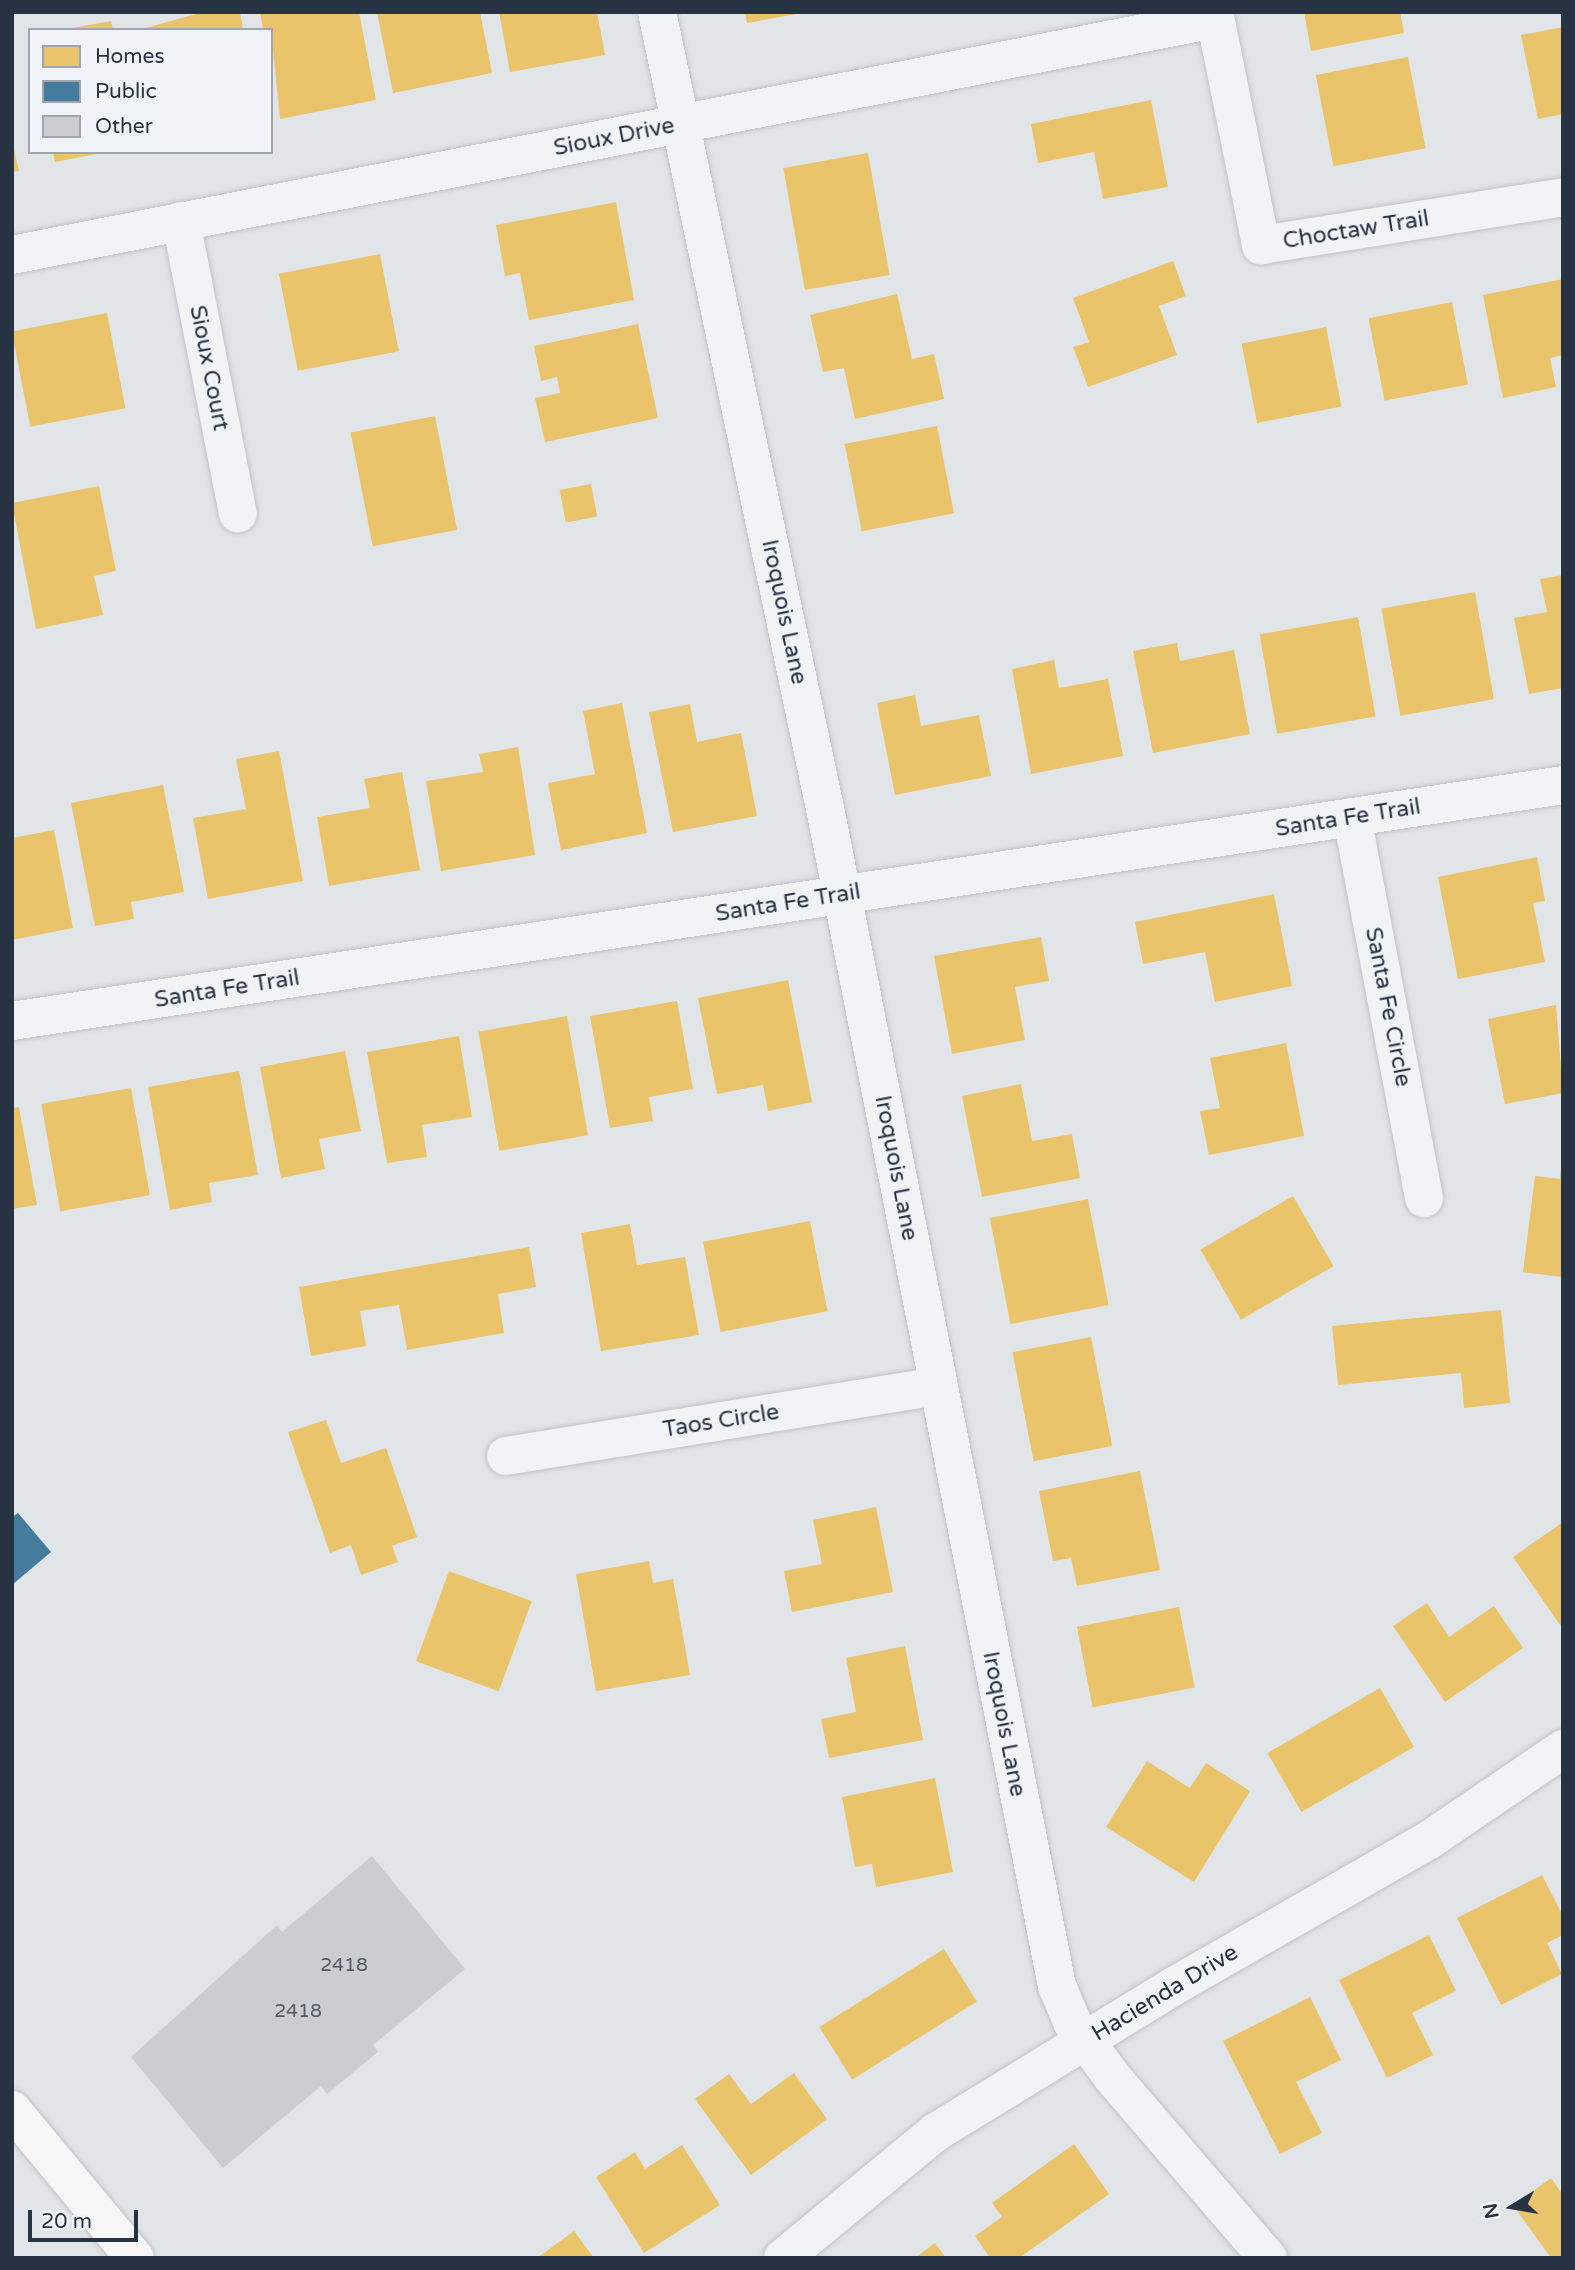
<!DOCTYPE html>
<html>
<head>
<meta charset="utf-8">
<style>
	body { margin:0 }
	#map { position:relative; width:1575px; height:2270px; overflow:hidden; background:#e2e5e8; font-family:"Varela Round",sans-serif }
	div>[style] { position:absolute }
	.homes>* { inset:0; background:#e9c46a; transform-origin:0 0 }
	.public>* { inset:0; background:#457b9d }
	.building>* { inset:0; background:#cbcdd0 }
	.roads { filter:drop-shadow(0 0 2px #c0c3c6) drop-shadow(0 0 2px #c0c3c6) }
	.minor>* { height:38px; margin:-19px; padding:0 19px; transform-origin:19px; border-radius:19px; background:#f2f3f4 }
	.major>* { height:38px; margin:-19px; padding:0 19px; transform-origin:19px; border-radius:19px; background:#f6f6f7 }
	span { translate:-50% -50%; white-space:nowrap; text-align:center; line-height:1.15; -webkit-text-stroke:7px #f0f3f7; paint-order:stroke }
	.number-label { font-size:19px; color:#515a67 }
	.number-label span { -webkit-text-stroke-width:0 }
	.street-label { font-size:23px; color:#273343 }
	.frame { position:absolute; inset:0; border:14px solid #273343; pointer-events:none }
	.legend { position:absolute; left:28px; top:28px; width:245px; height:126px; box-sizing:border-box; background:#f0f3f7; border:2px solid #a0a6af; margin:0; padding:9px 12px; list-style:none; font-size:21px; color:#273343 }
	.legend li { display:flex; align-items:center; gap:14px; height:35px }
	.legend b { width:35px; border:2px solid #a0a6af }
	.north { position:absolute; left:1477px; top:2172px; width:70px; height:70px; -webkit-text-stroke:5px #f0f3f7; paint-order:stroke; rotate:259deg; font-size:19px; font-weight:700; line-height:28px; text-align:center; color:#273343 }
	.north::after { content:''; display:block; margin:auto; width:24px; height:32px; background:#273343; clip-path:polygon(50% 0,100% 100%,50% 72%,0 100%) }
	.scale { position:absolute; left:28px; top:2210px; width:110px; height:32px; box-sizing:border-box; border:4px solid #273343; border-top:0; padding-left:9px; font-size:21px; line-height:24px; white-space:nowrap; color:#273343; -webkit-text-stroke:5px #f0f3f7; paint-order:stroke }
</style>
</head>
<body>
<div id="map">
	<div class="homes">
		<div style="clip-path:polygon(204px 12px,240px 12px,243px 30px,138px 30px)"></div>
		<div style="clip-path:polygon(260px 12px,359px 12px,376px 100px,280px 119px,271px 30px,263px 30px)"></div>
		<div style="clip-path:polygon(377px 12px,480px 12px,492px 73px,393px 93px)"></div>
		<div style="clip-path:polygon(499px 12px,597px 12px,605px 55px,510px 72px)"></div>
		<div style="clip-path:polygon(745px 12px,796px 12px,796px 14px,747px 23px)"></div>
		<div style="clip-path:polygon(1304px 12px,1400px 12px,1404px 33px,1311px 51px)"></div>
		<div style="clip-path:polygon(111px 21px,113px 30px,72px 30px,72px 28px)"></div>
		<div style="clip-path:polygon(1563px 27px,1563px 114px,1538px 119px,1521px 35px)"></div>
		<div style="left:1408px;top:57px;width:93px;height:94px;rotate:79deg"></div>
		<div style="clip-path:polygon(1151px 100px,1168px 187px,1103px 199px,1094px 152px,1038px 163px,1031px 124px)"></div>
		<div style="clip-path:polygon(12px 141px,19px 171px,12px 172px)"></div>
		<div style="clip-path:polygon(53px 152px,96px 152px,96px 154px,55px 162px)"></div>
		<div style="left:868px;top:153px;width:124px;height:86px;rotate:80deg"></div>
		<div style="clip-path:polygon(616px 202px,634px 300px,529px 320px,520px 273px,505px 276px,496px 225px)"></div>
		<div style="left:380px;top:254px;width:99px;height:103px;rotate:79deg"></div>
		<div style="clip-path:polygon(1173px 261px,1186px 296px,1159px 306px,1177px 355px,1088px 387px,1073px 347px,1089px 342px,1073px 298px)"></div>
		<div style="clip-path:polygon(1563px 279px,1563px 355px,1550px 358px,1556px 387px,1503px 398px,1483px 295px)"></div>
		<div style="clip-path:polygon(897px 294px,912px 359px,934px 354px,944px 399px,855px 419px,844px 368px,823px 372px,810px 315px)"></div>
		<div style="left:1452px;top:302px;width:84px;height:85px;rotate:79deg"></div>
		<div style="left:107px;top:313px;width:97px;height:97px;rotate:79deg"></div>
		<div style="clip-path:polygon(638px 324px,658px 418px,545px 442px,535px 398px,560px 393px,557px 377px,541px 381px,534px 346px)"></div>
		<div style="left:1326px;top:327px;width:81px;height:86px;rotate:79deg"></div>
		<div style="left:435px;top:416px;width:116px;height:86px;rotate:79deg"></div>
		<div style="left:937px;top:426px;width:89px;height:94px;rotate:79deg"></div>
		<div style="left:591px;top:484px;width:33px;height:32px;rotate:79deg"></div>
		<div style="clip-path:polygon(99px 486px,116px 571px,94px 576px,103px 615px,36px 629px,12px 503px)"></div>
		<div style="clip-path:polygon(1563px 575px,1563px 688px,1529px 694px,1514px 618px,1547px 612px,1540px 579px)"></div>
		<div style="left:1475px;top:592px;width:109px;height:95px;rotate:80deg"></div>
		<div style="left:1358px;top:617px;width:101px;height:100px;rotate:80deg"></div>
		<div style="clip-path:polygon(1177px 643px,1180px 661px,1234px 650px,1250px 734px,1153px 753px,1133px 651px)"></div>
		<div style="clip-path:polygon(1054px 660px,1059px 688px,1108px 679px,1123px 756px,1031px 774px,1012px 669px)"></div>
		<div style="clip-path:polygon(915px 695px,921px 726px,979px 715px,991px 776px,895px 795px,877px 703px)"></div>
		<div style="clip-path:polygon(622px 703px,647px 833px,561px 850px,548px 783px,595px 774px,583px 711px)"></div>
		<div style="clip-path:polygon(690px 704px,697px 742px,741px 733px,757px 816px,673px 832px,649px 712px)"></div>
		<div style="clip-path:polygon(518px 747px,535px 855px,441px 871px,426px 781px,483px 772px,479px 754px)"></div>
		<div style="clip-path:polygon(279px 751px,303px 881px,208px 899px,193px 818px,246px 809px,236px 759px)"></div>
		<div style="clip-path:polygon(402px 772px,420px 870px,329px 886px,317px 817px,370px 808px,364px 779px)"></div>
		<div style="clip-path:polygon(163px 785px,184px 892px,131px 902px,134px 919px,95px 926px,71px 803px)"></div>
		<div style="clip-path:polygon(54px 830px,73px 928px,12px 940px,12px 838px)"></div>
		<div style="clip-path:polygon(1537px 857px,1545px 901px,1533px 903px,1545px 962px,1458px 979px,1438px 877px)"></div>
		<div style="clip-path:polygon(1274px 894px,1292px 986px,1215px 1002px,1205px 952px,1143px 964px,1135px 922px)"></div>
		<div style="clip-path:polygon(1041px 937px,1049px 981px,1015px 987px,1025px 1040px,952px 1054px,934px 956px)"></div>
		<div style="clip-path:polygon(788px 980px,812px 1102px,768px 1111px,763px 1085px,717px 1094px,698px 998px)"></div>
		<div style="clip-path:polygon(677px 1001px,693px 1089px,649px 1097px,653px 1121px,610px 1128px,590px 1016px)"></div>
		<div style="clip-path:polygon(1556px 1005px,1563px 1093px,1505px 1104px,1488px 1019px)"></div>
		<div style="left:567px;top:1016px;width:121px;height:90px;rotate:80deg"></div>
		<div style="clip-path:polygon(459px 1036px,472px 1117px,422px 1125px,427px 1157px,387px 1163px,367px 1052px)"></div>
		<div style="clip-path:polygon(1286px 1043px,1304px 1136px,1209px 1155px,1200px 1111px,1220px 1108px,1210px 1058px)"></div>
		<div style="clip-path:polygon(345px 1051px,361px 1131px,319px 1139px,325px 1169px,281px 1178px,260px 1067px)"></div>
		<div style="clip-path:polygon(239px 1071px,258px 1175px,209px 1183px,212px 1202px,170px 1210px,148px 1087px)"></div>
		<div style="clip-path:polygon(1021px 1084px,1032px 1141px,1072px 1134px,1080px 1178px,982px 1197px,962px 1096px)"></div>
		<div style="left:131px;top:1088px;width:109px;height:91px;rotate:80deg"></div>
		<div style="clip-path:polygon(19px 1107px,37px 1205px,12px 1209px,12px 1108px)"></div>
		<div style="clip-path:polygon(1561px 1167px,1563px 1277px,1523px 1272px,1535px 1176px,1560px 1179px)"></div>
		<div style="left:1293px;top:1196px;width:81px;height:107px;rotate:60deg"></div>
		<div style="left:1088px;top:1199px;width:108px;height:100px;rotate:79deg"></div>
		<div style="left:810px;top:1221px;width:92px;height:109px;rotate:79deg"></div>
		<div style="clip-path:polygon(630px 1224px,637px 1265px,685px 1257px,699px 1335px,601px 1351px,581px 1233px)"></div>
		<div style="clip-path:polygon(529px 1247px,536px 1287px,498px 1294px,504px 1333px,407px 1350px,399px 1305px,360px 1311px,366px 1346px,311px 1356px,299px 1287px)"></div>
		<div style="clip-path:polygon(1501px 1310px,1510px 1403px,1464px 1408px,1461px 1373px,1338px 1385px,1332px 1326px)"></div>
		<div style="left:1091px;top:1337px;width:111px;height:80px;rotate:79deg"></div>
		<div style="clip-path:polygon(326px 1420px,341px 1463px,386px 1448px,417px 1537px,392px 1546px,398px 1562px,361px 1575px,351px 1545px,330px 1553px,288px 1432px)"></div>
		<div style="clip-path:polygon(1140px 1471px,1160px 1570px,1077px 1586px,1071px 1558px,1053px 1561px,1039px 1491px)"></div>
		<div style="clip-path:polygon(876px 1507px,893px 1592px,792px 1612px,784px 1571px,822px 1564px,813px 1520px)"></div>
		<div style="clip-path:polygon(1563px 1522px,1563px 1623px,1560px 1625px,1513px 1557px)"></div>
		<div style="clip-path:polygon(649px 1561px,653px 1583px,673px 1579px,690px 1675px,596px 1691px,576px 1574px)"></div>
		<div style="left:449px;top:1571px;width:88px;height:96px;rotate:20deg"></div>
		<div style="clip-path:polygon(1427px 1603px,1449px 1637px,1494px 1606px,1523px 1648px,1445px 1702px,1393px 1626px)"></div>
		<div style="left:1179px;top:1607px;width:82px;height:104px;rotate:79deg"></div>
		<div style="clip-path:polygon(905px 1646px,923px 1740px,829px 1758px,821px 1719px,856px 1712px,846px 1658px)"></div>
		<div style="left:1380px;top:1688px;width:68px;height:130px;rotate:60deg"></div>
		<div style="clip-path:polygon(1147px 1761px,1190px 1788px,1206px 1763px,1250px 1791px,1194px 1882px,1106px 1827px)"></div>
		<div style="clip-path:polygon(935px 1778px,953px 1872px,876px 1887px,872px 1864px,855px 1867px,842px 1797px)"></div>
		<div style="clip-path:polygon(1542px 1875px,1563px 1916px,1563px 1935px,1547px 1943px,1562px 1974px,1501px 2005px,1457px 1918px)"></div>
		<div style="clip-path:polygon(1429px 1935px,1456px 1991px,1412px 2013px,1433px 2055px,1387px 2078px,1339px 1980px)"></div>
		<div style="left:944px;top:1949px;width:62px;height:147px;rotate:58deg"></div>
		<div style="clip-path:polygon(1310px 1997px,1341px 2060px,1296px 2082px,1322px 2133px,1280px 2154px,1223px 2041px)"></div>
		<div style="clip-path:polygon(794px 2073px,827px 2119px,751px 2175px,695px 2099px,729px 2074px,751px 2104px)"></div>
		<div style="clip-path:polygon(1074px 2144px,1109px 2194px,1019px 2258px,990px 2258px,975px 2236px,1002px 2217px,992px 2203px)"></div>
		<div style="clip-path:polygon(682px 2145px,720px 2205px,644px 2253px,596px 2177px,635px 2152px,645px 2169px)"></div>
		<div style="clip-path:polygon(1551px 2178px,1563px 2195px,1563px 2258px,1551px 2258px,1513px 2205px)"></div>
		<div style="clip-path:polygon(574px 2231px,594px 2258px,537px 2258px)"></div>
		<div style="clip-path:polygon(935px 2243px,946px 2258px,915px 2258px)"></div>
	</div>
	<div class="public">
		<div style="clip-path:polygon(18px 1513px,51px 1552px,12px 1585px,12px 1517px)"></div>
	</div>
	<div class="building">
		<div style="clip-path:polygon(372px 1856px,465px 1969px,373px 2045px,378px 2052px,327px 2094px,321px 2086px,223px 2168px,131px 2057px,277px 1925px,282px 1932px)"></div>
	</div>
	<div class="roads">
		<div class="minor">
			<div style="left:657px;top:12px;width:819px;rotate:78.09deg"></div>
			<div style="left:826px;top:813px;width:1196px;rotate:78.86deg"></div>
			<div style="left:1057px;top:1986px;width:39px;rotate:67deg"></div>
			<div style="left:1072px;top:2022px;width:69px;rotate:53.8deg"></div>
			<div style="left:1113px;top:2078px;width:238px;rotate:49.3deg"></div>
			<div style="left:1214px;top:12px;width:238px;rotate:78.6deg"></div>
			<div style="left:1261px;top:245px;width:306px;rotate:-9deg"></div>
			<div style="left:181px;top:221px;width:298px;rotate:79deg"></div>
			<div style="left:12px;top:255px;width:1226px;rotate:-11.1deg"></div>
			<div style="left:1352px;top:817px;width:388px;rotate:79.3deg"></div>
			<div style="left:12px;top:1021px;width:1569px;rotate:-8.65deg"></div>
			<div style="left:506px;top:1456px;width:436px;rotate:-9.2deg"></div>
			<div style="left:783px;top:2258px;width:198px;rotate:-39.5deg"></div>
			<div style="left:936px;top:2132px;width:279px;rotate:-31.5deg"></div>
			<div style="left:1174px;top:1986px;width:294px;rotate:-29.8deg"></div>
			<div style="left:1429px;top:1840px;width:162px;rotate:-34.2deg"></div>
		</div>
		<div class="major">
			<div style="left:12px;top:2110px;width:192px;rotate:50.3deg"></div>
		</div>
	</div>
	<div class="number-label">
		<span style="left:344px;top:1966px">2418</span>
		<span style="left:298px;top:2012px">2418</span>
	</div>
	<div class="street-label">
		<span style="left:614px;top:137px;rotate:-11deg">Sioux Drive</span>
		<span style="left:1356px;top:230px;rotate:-9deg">Choctaw Trail</span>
		<span style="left:209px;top:368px;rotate:79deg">Sioux Court</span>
		<span style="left:784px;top:612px;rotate:78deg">Iroquois Lane</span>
		<span style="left:1348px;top:818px;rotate:-9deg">Santa Fe Trail</span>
		<span style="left:788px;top:903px;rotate:-9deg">Santa Fe Trail</span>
		<span style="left:227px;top:989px;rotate:-9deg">Santa Fe Trail</span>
		<span style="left:1388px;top:1007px;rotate:79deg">Santa Fe Circle</span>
		<span style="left:896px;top:1168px;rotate:79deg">Iroquois Lane</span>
		<span style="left:721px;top:1421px;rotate:-9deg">Taos Circle</span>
		<span style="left:1004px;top:1724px;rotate:79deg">Iroquois Lane</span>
		<span style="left:1165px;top:1993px;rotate:-31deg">Hacienda Drive</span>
	</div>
	<div class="frame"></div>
	<ul class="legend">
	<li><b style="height:19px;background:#e9c46a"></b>Homes</li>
	<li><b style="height:19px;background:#457b9d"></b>Public</li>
	<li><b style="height:19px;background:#cbcdd0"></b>Other</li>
	</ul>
	<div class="north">N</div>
	<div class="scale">20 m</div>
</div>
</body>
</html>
